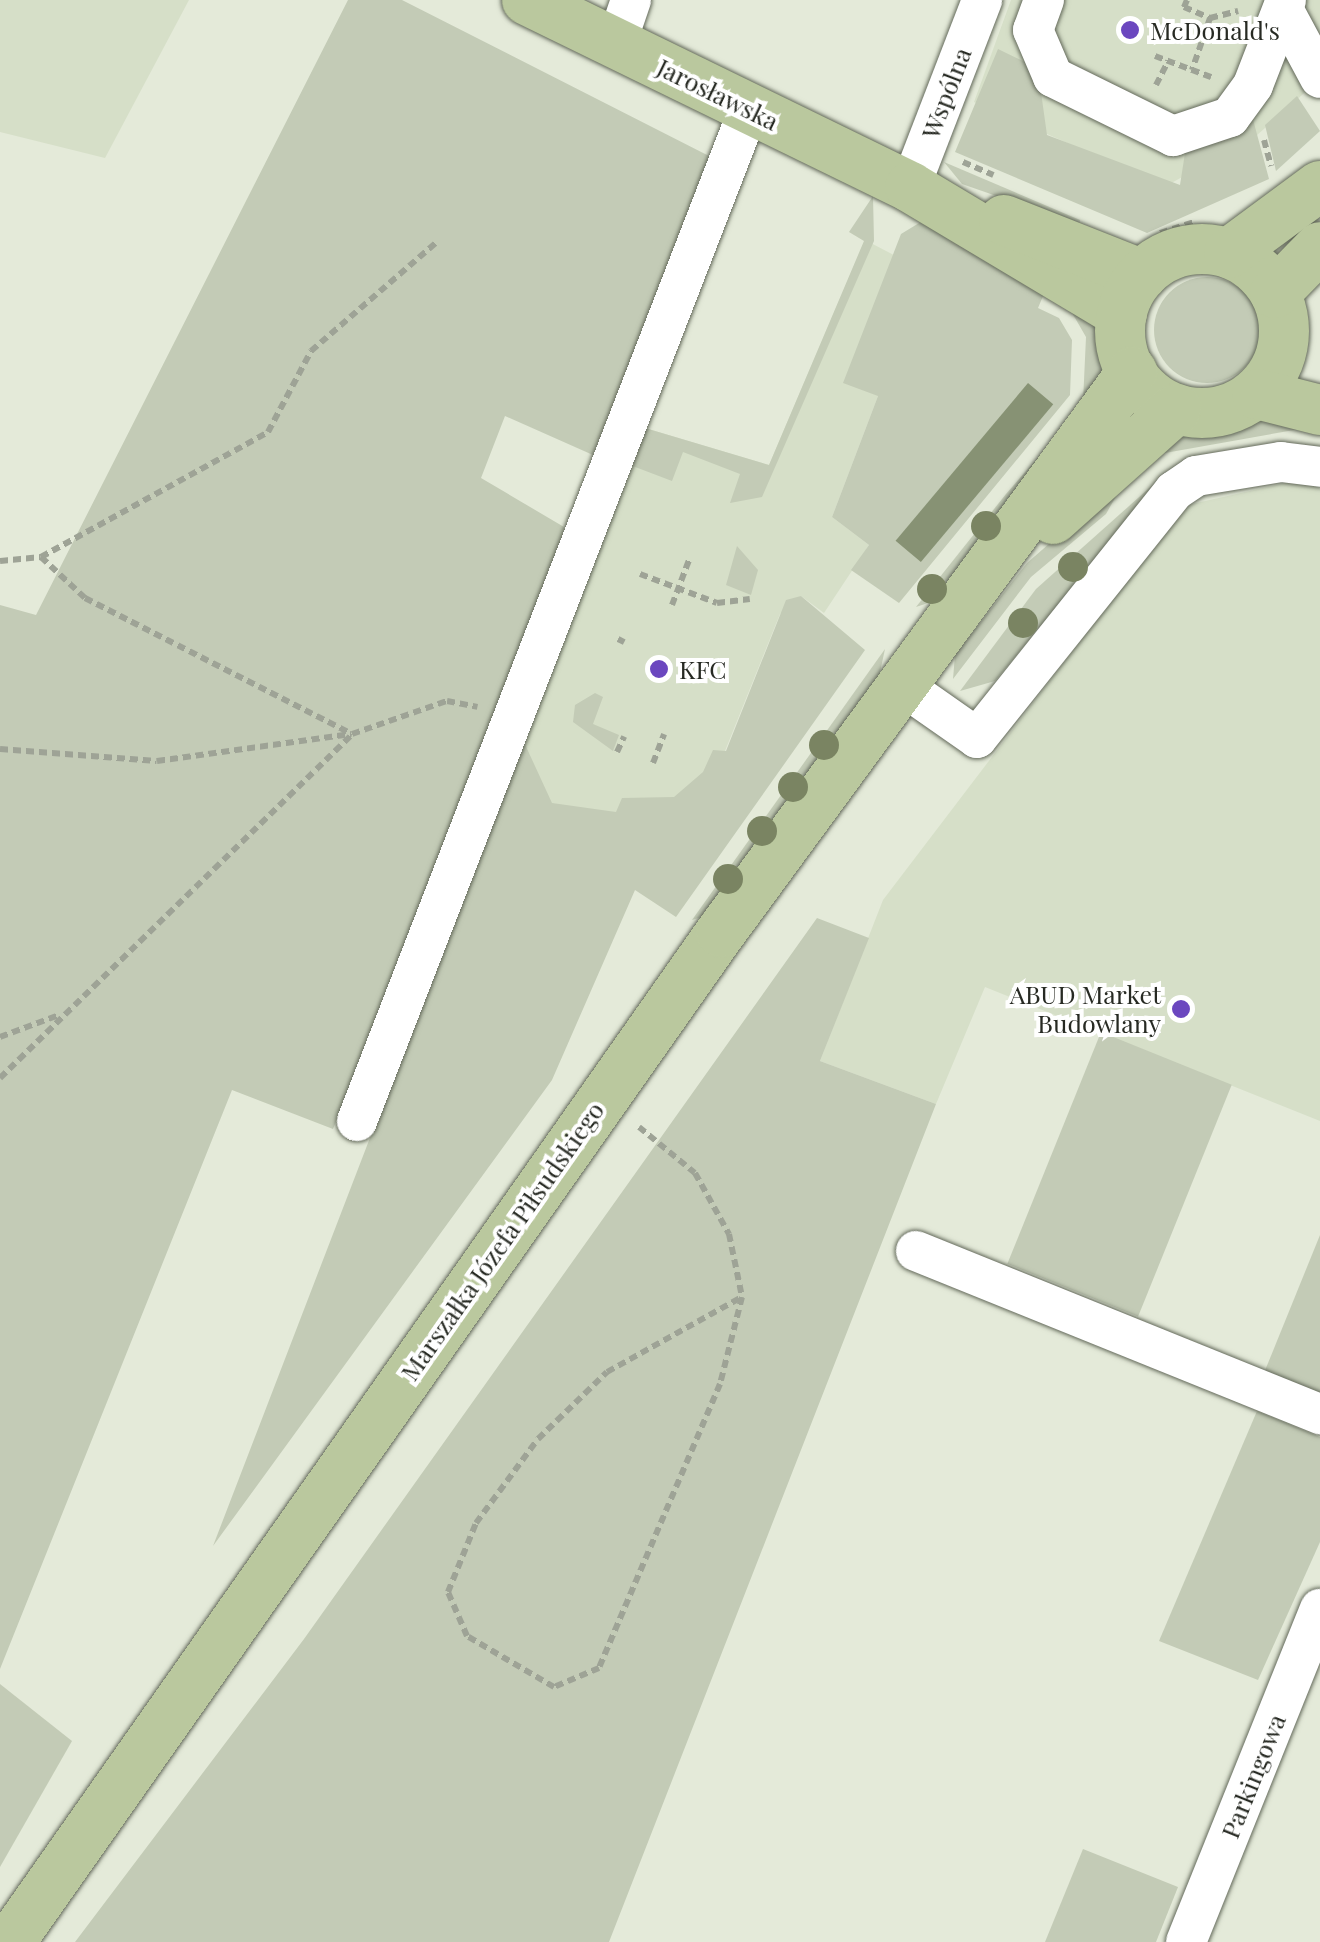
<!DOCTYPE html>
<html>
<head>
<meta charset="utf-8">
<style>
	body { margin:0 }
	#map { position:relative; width:1320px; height:1942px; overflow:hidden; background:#e4ead9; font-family:"Playfair Display",serif }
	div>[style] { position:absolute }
	.built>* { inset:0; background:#d6dfc8 }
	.green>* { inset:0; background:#c3cbb6; transform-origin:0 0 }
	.round { border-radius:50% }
	.water>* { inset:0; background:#879274; transform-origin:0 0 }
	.path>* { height:6px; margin-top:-3px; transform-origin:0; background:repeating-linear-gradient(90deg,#9ea396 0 8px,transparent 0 13px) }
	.roads { filter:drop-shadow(0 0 2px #63695a) drop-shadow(0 0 2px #63695a) }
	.minor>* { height:40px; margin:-20px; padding:0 20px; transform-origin:20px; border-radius:20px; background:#fff }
	.major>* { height:50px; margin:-25px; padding:0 25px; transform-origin:25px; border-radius:25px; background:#bac89e }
	.major>.ring { margin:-25px; padding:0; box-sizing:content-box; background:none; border:50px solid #bac89e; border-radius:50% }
	.trees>* { width:30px; height:30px; margin:-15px; border-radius:50%; background:#7a8462 }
	.dots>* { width:28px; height:28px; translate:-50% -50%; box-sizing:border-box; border:5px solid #fff; border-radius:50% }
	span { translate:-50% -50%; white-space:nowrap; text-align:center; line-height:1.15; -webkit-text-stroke:8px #fff; paint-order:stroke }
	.poi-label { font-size:25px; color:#272a23 }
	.left { translate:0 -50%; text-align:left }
	.right { translate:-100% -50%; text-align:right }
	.street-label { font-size:25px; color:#272a23 }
</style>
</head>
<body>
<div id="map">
	<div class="built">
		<div style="clip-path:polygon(0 0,189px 0,105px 158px,0 132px)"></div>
		<div style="clip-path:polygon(1011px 0,1320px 0,1320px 79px,1256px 136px,1166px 186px,974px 102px)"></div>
		<div style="clip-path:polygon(865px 240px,1011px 316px,878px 396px,832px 517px,869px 545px,824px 613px,801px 596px,780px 614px,725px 751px,664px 832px,530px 804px,513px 766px,645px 428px,769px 465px)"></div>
		<div style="clip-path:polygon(1303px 479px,1320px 489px,1320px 1121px,985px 987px,936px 1104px,820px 1061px,883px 900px,1183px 506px)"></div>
	</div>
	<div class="green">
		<div style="clip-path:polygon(348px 0,402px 0,711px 157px,593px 455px,505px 416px,481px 478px,564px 527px,562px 558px,446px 853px,333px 1129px,232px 1090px,0 1669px,0 605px,36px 615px)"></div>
		<div style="clip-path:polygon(998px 49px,1025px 62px,1040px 85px,1047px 135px,1180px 185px,1185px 153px,1251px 112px,1269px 179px,1147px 233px,955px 152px)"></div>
		<div style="clip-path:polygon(1297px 96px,1320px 131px,1276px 171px,1265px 125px)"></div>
		<div style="clip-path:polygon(944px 162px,1080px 220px,1079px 225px,962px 184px)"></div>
		<div style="clip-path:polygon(873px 196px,874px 241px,762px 497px,730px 503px,740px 474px,683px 452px,672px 481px,630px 465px,645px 428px,769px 465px,864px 241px,849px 232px)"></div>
		<div style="clip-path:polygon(924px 220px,1046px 289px,1038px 308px,1059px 318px,1072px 340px,1070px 395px,899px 603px,851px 570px,869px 545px,832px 517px,878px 396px,843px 383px,901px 234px)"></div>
		<div class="round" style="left:1154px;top:277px;width:106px;height:106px"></div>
		<div style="clip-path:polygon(1067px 304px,1099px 327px,1106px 353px,1106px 370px,1083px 402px,1086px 337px)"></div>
		<div style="clip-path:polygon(1257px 418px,1305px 428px,1148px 456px,1185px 430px)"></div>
		<div style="clip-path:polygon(1068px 423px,937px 600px,916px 607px,1006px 494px)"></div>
		<div style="clip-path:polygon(1175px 465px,995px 681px,960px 691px,1036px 589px)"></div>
		<div style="clip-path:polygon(1128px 475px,1106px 514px,1031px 577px,953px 679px,955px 655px,1027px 563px)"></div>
		<div style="clip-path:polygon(737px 546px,758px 570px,751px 595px,726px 585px)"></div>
		<div style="clip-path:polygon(801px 596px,865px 650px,676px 917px,635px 890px,552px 1080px,213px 1546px,523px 740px,552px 803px,616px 812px,622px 798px,674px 797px,703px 772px,713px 750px,726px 751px,786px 600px)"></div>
		<div style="clip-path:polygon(885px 649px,878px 681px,705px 916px,692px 920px)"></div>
		<div style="clip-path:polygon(595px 693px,603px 697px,593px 724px,619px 735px,613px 751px,573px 722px,575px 705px)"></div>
		<div style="clip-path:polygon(817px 918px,869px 938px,820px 1061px,936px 1104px,609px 1942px,75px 1942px,304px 1639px)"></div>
		<div style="left:1101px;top:1032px;width:141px;height:250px;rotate:22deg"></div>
		<div style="clip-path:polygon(1320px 1235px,1320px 1396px,1264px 1373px)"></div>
		<div style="clip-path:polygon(1257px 1411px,1320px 1437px,1320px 1542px,1258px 1680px,1159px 1641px)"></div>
		<div style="clip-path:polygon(0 1684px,72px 1741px,0 1867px)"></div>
		<div style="clip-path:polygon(1083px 1849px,1178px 1887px,1156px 1942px,1045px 1942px)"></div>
	</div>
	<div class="water">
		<div style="left:1028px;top:383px;width:33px;height:206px;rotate:40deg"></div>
	</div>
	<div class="path">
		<div style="left:1187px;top:0;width:8px;rotate:113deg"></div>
		<div style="left:1184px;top:7px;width:28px;rotate:23deg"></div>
		<div style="left:1210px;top:18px;width:55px;rotate:109.1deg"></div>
		<div style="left:1210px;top:18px;width:29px;rotate:-14deg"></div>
		<div style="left:1155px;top:56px;width:60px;rotate:20.6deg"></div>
		<div style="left:1156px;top:85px;width:27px;rotate:-63deg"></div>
		<div style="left:1264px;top:140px;width:27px;rotate:75deg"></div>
		<div style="left:963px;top:162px;width:33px;rotate:23deg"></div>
		<div style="left:1160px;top:233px;width:38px;rotate:-18deg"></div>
		<div style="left:41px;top:557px;width:259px;rotate:-28.8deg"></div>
		<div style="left:268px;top:432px;width:92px;rotate:-62deg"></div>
		<div style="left:311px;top:351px;width:168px;rotate:-40.9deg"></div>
		<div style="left:0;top:561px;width:41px;rotate:-5.6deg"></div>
		<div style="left:41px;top:557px;width:60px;rotate:43deg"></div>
		<div style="left:85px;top:598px;width:300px;rotate:27deg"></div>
		<div style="left:640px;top:574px;width:82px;rotate:20.6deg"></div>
		<div style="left:717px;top:603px;width:33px;rotate:-7deg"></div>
		<div style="left:672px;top:605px;width:48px;rotate:-69.3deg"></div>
		<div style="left:618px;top:639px;width:7px;rotate:27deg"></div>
		<div style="left:0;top:749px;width:157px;rotate:4.4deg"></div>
		<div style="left:157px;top:761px;width:196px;rotate:-7.9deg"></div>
		<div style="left:617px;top:752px;width:17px;rotate:-65deg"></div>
		<div style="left:653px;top:763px;width:31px;rotate:-69deg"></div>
		<div style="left:0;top:1037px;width:63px;rotate:-20.4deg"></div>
		<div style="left:0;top:1078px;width:492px;rotate:-44.3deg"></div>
		<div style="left:352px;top:734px;width:101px;rotate:-19.2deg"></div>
		<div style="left:447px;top:701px;width:31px;rotate:11deg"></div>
		<div style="left:639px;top:1127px;width:72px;rotate:39.4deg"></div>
		<div style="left:695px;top:1173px;width:70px;rotate:60.9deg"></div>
		<div style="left:729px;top:1234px;width:64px;rotate:78.3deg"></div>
		<div style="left:742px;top:1297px;width:90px;rotate:104.2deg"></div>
		<div style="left:720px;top:1384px;width:309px;rotate:113.1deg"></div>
		<div style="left:599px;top:1668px;width:49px;rotate:157.1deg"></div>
		<div style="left:554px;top:1687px;width:101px;rotate:-149.6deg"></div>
		<div style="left:467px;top:1636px;width:48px;rotate:-113.4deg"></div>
		<div style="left:448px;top:1592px;width:74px;rotate:-67.9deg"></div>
		<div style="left:476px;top:1523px;width:104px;rotate:-53.6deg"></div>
		<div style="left:538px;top:1439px;width:96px;rotate:-44.2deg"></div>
		<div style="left:607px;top:1372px;width:154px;rotate:-29.1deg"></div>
	</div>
	<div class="roads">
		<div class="minor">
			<div style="left:1044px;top:0;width:32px;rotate:110deg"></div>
			<div style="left:1033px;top:30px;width:51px;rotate:66.9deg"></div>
			<div style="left:1053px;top:77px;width:134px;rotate:26.2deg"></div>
			<div style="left:1173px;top:136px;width:60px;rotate:-18.4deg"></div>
			<div style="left:1230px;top:117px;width:39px;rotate:-54deg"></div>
			<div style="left:1253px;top:85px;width:91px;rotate:-68.8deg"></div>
			<div style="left:1283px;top:9px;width:78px;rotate:61.8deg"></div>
			<div style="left:616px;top:44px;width:46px;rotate:-71.2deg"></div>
			<div style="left:910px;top:187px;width:200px;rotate:-68.9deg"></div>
			<div style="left:900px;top:684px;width:94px;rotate:35deg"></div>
			<div style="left:977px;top:738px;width:316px;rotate:-51.4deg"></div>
			<div style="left:1174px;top:491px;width:27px;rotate:-34deg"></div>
			<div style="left:1196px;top:476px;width:86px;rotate:-9.4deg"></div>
			<div style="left:1281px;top:462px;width:39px;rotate:7deg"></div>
			<div style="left:357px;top:1121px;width:1085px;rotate:-68.83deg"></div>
			<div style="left:916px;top:1251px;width:436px;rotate:22deg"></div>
			<div style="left:1186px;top:1942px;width:359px;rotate:-68.1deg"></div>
		</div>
		<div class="major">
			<div style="left:527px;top:0;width:426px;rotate:26deg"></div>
			<div style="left:910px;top:187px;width:247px;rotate:30.9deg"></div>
			<div style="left:1004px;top:220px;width:149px;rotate:21.6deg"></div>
			<div class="ring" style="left:1120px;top:249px;width:114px;height:114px"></div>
			<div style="left:1229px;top:253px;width:113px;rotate:-36.4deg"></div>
			<div style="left:1275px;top:293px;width:64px;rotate:-45.6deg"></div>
			<div style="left:1257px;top:394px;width:65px;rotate:14.3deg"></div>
			<div style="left:1053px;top:519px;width:165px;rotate:-41.8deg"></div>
			<div style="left:10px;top:1942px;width:1235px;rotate:-54.86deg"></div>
			<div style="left:721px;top:932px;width:695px;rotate:-53.72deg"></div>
		</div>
	</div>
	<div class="trees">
		<div style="left:986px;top:526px"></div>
		<div style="left:1073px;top:567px"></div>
		<div style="left:932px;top:589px"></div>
		<div style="left:1023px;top:623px"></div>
		<div style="left:824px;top:745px"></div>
		<div style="left:793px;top:787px"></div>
		<div style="left:762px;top:831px"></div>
		<div style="left:728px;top:879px"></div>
	</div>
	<div class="dots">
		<div style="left:1130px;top:30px;background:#6b47bf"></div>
		<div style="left:659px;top:669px;background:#6b47bf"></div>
		<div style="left:1181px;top:1009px;background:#6b47bf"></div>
	</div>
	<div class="poi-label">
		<span class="left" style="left:1150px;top:30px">McDonald's</span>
		<span class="left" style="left:679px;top:669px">KFC</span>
		<span class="right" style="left:1161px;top:1009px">ABUD Market<br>Budowlany</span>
	</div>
	<div class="street-label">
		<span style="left:946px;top:93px;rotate:-69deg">Wspólna</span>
		<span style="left:718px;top:94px;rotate:26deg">Jarosławska</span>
		<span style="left:502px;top:1241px;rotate:-55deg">Marszałka Józefa Piłsudskiego</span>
		<span style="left:1253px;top:1776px;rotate:-68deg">Parkingowa</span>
	</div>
</div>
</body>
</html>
